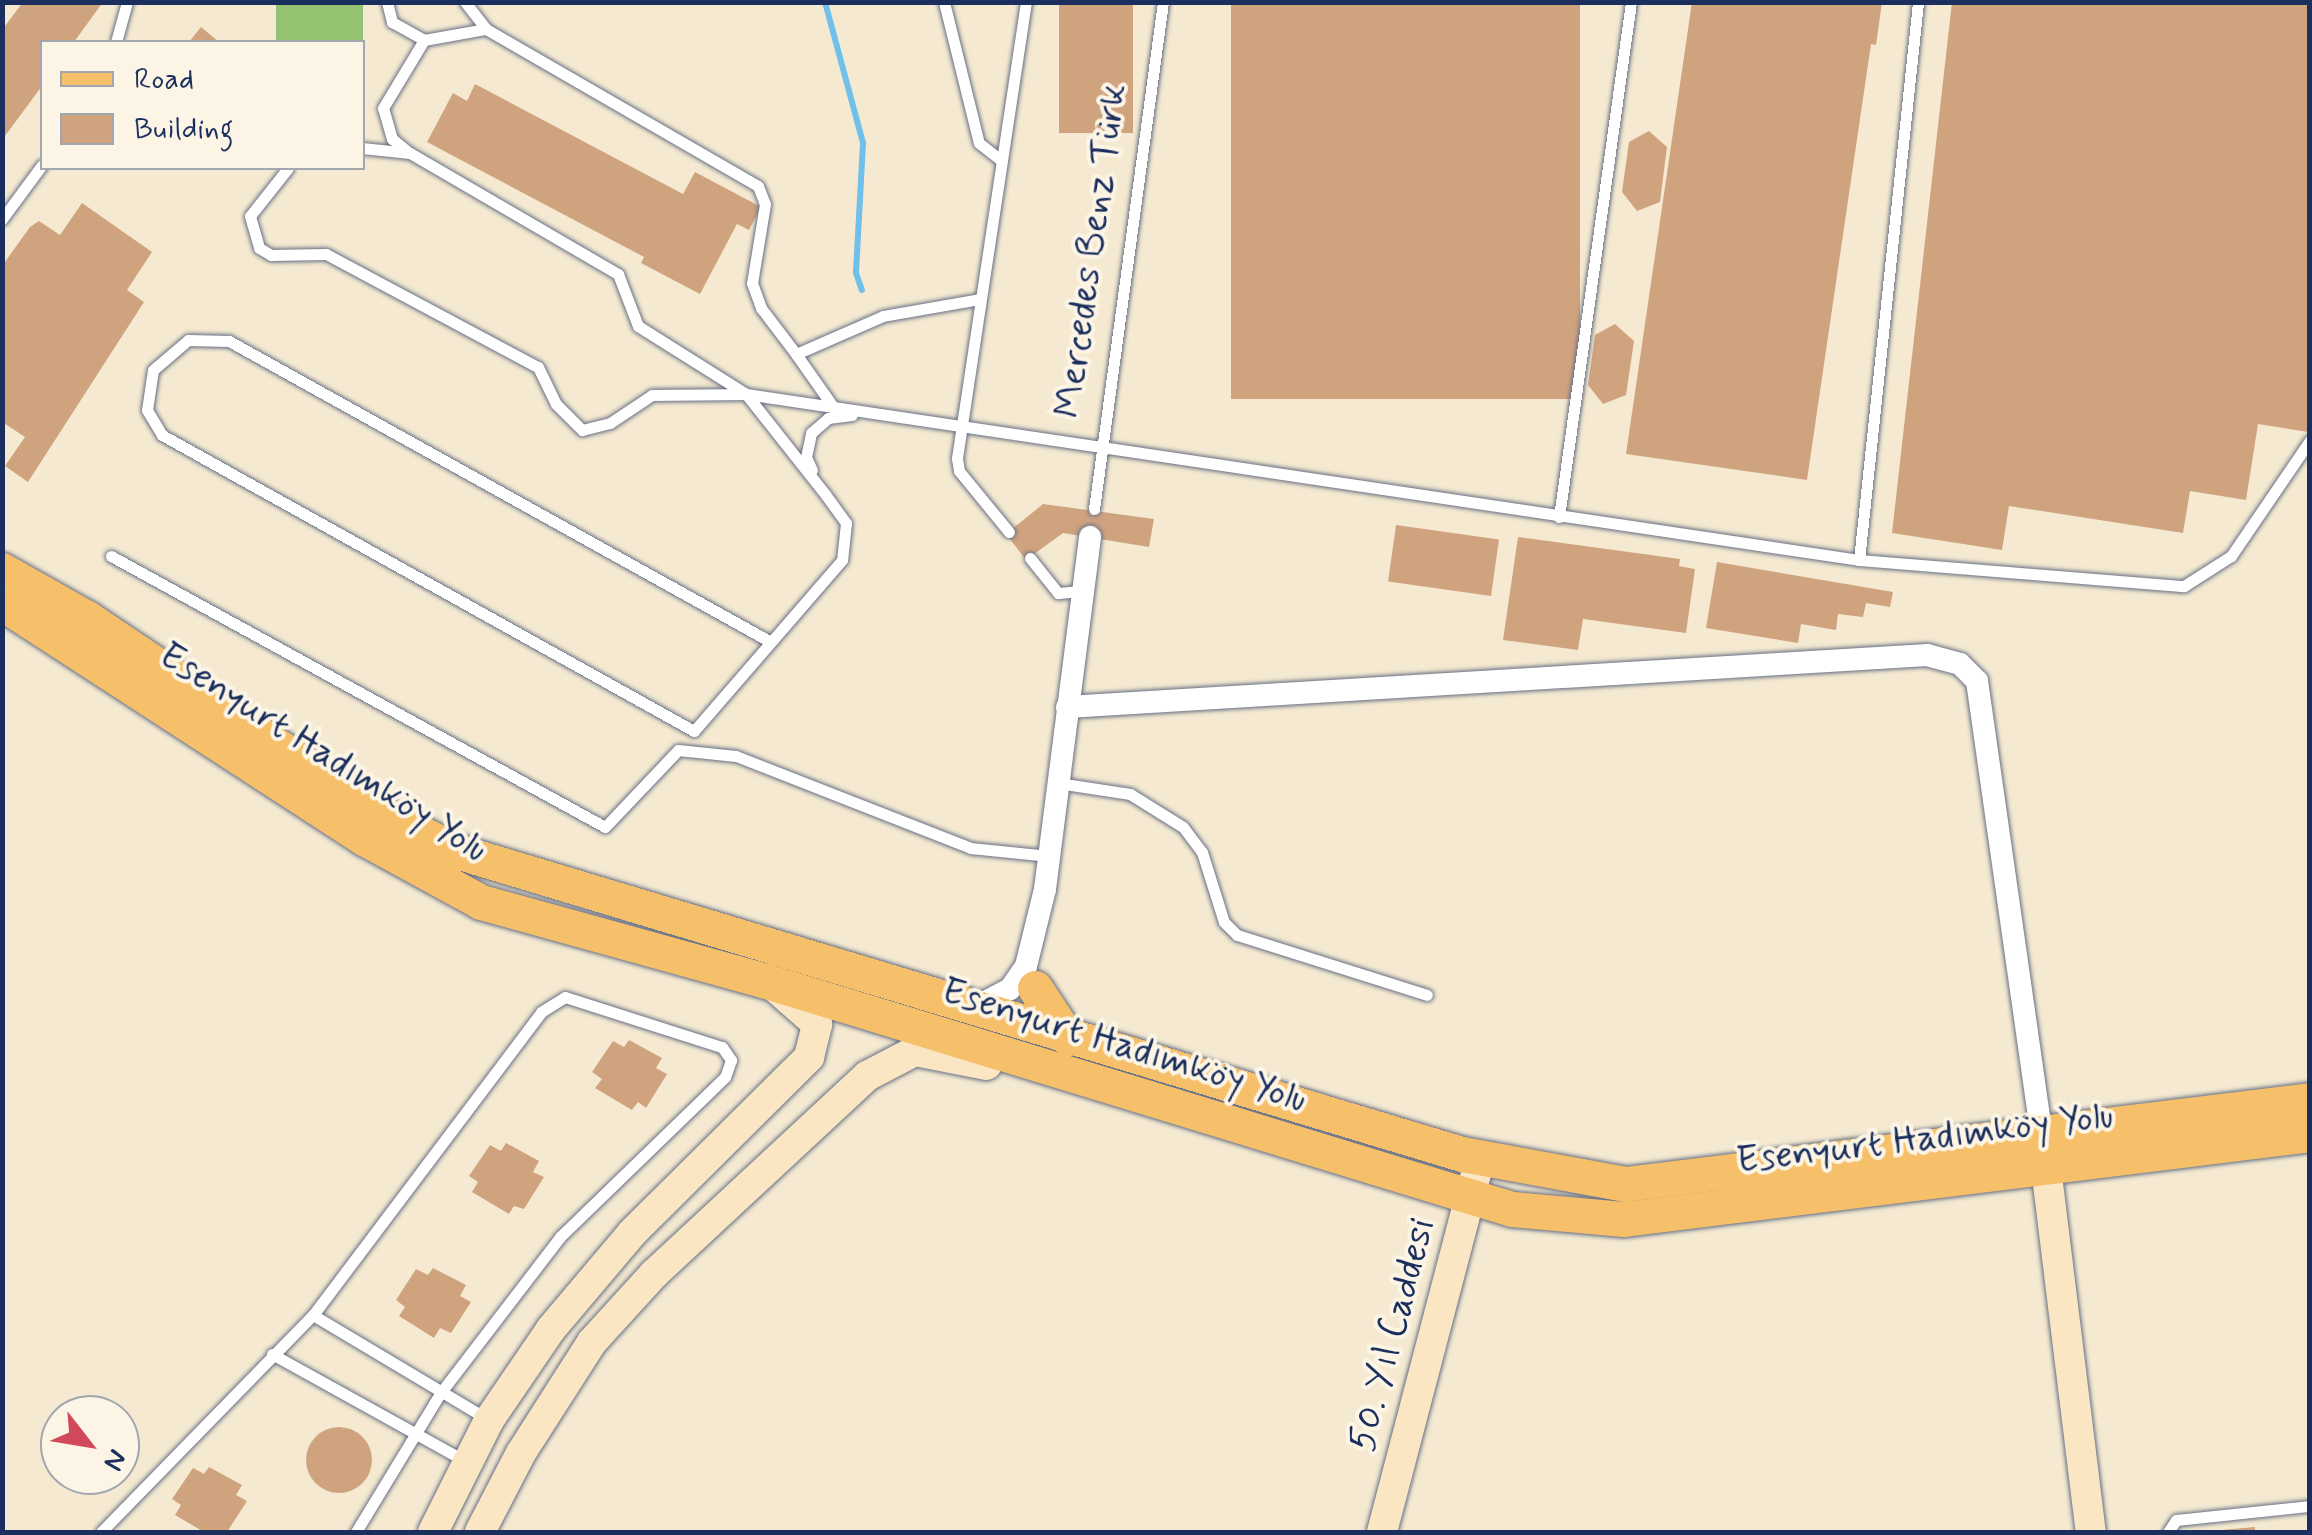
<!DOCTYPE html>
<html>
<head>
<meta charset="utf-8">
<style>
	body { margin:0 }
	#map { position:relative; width:2312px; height:1535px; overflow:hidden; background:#f5ead1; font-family:Mynerve,sans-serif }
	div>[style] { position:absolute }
	.green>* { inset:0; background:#94c271; transform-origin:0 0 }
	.stream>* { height:6px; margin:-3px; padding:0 3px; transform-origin:3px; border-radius:3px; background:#70c0eb }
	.building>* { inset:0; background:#d0a37f; transform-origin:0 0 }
	.round { border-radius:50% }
	.roads { filter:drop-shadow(0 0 2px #677086) drop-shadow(0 0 2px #677086) }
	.lane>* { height:11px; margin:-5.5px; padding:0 5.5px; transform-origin:5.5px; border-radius:5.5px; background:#fff }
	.street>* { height:22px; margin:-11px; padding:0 11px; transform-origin:11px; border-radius:11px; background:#fff }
	.secondary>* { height:30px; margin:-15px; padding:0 15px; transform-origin:15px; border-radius:15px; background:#fbe6c4 }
	.primary>* { height:35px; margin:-17.5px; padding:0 17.5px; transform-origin:17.5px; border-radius:17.5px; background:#f6c06b }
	span { translate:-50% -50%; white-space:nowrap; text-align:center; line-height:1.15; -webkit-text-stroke:8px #fcf5e5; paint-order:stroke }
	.street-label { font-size:38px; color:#1b2f5e }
	.frame { position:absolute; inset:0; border:5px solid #1b2f5e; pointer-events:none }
	.legend { position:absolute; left:40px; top:40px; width:325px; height:130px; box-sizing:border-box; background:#fcf5e5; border:2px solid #a2a6af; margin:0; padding:12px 18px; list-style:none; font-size:30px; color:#1b2f5e }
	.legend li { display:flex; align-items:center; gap:20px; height:50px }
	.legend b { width:50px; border:2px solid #a2a6af }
	.north { position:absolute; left:40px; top:1395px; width:100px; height:100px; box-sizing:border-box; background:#fcf5e5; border:2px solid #a2a6af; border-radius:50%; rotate:121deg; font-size:28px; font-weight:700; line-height:40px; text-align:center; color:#1b2f5e }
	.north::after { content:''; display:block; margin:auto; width:35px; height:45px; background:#d1495b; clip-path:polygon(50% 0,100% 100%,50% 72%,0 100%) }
</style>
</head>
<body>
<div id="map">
	<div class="green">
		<div style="left:276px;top:3px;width:87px;height:39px"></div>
	</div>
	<div class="stream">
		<div style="left:825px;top:2px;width:146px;rotate:74.9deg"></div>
		<div style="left:863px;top:143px;width:130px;rotate:93.1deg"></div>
		<div style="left:856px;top:273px;width:18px;rotate:71deg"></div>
	</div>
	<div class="building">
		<div style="clip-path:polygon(23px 2px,103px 2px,74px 42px,42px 42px,42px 86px,2px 140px,2px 30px)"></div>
		<div style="left:1059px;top:2px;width:74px;height:131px"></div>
		<div style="left:1231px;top:2px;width:349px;height:397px"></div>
		<div style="clip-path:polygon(1692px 2px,1882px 2px,1876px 45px,1871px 44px,1807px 480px,1626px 454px)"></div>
		<div style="clip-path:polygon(1952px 2px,2310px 2px,2308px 432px,2258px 424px,2246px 500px,2190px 491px,2183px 533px,2009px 506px,2002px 550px,1892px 533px)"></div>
		<div style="clip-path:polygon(201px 27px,219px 42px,189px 42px)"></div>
		<div style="clip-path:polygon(475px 84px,683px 194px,695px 172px,761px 207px,749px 230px,737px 224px,700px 294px,641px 263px,644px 257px,427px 142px,453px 93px,467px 101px)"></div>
		<div style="clip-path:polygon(1649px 131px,1667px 147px,1660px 202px,1637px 211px,1622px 192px,1629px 142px)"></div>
		<div style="clip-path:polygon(82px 203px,152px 252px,127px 290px,144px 302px,28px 482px,5px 466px,25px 437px,2px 422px,2px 266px,30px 227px,39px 221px,60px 235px)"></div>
		<div style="clip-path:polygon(1615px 324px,1634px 341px,1626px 395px,1603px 404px,1588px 385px,1595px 335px)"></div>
		<div style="clip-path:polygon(1043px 504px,1154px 519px,1149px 547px,1063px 533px,1026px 560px,1006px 534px)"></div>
		<div style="left:1396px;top:525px;width:104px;height:57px;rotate:8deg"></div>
		<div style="clip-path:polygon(1518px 537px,1680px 559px,1679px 566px,1695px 569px,1686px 633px,1583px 619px,1578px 650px,1503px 640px)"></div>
		<div style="clip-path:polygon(1717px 562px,1893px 592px,1890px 607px,1866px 603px,1863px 617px,1838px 614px,1836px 630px,1801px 624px,1798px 643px,1706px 628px)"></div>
		<div style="clip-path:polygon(629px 1040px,662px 1058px,656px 1068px,667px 1074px,646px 1108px,638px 1102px,632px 1110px,595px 1088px,602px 1079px,592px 1072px,613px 1041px,624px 1047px)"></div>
		<div style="clip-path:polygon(506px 1143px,539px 1161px,533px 1172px,544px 1177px,524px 1209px,514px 1206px,509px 1214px,472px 1192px,478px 1182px,469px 1176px,490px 1145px,501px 1151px)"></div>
		<div style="clip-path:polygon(433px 1268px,466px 1285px,460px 1296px,471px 1302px,451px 1333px,440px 1328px,434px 1338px,399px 1316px,405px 1307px,396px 1300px,416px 1269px,428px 1275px)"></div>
		<div class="round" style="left:306px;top:1427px;width:66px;height:66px"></div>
		<div style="clip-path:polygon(209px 1467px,242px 1485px,236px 1495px,247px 1501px,227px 1532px,204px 1532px,175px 1515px,181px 1505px,172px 1499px,193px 1468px,204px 1474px)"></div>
		<div style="clip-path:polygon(2255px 1527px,2255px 1532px,2222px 1532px,2221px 1530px)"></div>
	</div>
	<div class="roads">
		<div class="lane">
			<div style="left:387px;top:2px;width:21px;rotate:76deg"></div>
			<div style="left:392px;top:22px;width:37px;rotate:29deg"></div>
			<div style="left:424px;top:40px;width:63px;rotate:-10.1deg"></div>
			<div style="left:486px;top:29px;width:314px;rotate:30deg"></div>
			<div style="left:758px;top:186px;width:19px;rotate:69deg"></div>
			<div style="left:765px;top:204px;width:80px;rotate:99.3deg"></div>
			<div style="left:752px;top:283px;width:27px;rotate:70deg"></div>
			<div style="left:761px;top:308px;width:58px;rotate:52.7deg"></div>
			<div style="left:796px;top:354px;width:95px;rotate:-23.6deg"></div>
			<div style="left:883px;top:316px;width:98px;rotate:-9.9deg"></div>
			<div style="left:465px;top:2px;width:34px;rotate:52deg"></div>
			<div style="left:944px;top:2px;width:145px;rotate:76.1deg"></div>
			<div style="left:979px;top:143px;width:29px;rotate:38deg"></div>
			<div style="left:116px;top:42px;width:41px;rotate:-74.6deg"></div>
			<div style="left:362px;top:148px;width:48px;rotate:5.9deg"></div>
			<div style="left:410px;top:153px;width:241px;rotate:30.2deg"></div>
			<div style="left:618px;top:274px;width:56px;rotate:69deg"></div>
			<div style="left:638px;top:326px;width:128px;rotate:32.2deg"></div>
			<div style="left:746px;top:394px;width:127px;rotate:51.7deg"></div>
			<div style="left:825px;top:494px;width:36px;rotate:54deg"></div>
			<div style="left:846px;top:523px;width:37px;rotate:96deg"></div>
			<div style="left:842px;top:560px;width:226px;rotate:130.9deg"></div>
			<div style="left:694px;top:731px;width:609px;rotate:-150.91deg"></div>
			<div style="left:162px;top:435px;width:29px;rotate:-121deg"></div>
			<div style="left:147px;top:410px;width:40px;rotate:-81.5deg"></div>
			<div style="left:153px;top:370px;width:46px;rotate:-40.6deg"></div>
			<div style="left:188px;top:340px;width:41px;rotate:1.4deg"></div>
			<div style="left:229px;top:341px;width:618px;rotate:29.05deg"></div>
			<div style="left:407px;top:151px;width:19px;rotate:-141deg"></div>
			<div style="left:392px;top:139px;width:32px;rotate:-106deg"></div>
			<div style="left:383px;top:108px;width:79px;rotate:-58.9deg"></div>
			<div style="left:288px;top:168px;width:61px;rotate:128.4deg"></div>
			<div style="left:250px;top:216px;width:33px;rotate:74deg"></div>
			<div style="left:259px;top:248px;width:14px;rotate:30deg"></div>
			<div style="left:271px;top:255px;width:55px;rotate:-1deg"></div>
			<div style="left:326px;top:254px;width:240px;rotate:28.1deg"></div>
			<div style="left:538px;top:367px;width:41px;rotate:64.1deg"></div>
			<div style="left:556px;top:404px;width:37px;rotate:45deg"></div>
			<div style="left:582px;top:430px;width:29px;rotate:-14deg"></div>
			<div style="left:610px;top:423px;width:50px;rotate:-33.7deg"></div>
			<div style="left:652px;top:395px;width:94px;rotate:-0.6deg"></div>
			<div style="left:746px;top:394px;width:1125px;rotate:8.48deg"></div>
			<div style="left:1859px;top:560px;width:326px;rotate:4.6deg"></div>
			<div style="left:2184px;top:586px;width:56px;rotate:-32.6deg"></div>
			<div style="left:2231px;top:556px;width:140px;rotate:-55.7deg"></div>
			<div style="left:2px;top:219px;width:67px;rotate:-53.5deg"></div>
			<div style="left:796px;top:354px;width:66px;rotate:54.9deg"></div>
			<div style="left:812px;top:470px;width:14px;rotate:-115deg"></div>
			<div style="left:806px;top:457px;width:25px;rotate:-78deg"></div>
			<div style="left:811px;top:433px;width:23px;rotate:-41deg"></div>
			<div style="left:828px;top:418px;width:24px;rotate:-7deg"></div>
			<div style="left:1094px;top:509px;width:512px;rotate:-82.25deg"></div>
			<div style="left:1559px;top:517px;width:520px;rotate:-82.04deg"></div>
			<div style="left:1009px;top:532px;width:79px;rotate:-129.3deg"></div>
			<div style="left:959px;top:471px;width:13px;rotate:-99deg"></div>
			<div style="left:957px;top:458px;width:461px;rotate:-81.4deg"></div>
			<div style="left:111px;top:556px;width:563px;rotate:28.75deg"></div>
			<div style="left:605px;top:827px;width:106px;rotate:-46.5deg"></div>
			<div style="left:678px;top:750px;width:58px;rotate:5.9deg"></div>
			<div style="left:736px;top:756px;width:252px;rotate:21.4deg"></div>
			<div style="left:971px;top:848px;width:78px;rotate:5.9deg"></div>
			<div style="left:1030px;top:558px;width:45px;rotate:51.3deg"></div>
			<div style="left:1058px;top:593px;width:23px;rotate:-5deg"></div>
			<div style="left:1859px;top:560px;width:561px;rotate:-83.96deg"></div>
			<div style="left:1058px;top:783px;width:73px;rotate:8.7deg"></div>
			<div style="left:1130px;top:794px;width:62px;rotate:31.9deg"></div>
			<div style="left:1183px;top:827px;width:31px;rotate:53deg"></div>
			<div style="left:1202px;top:852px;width:73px;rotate:72.6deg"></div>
			<div style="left:1224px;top:922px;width:18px;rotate:45deg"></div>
			<div style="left:1237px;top:935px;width:199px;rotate:17.5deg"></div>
			<div style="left:313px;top:1315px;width:201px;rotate:30.8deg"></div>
			<div style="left:272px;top:1354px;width:221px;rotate:29deg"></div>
			<div style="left:101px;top:1532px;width:303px;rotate:-45.7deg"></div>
			<div style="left:313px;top:1315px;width:379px;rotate:-53deg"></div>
			<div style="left:541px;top:1012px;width:28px;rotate:-32deg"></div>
			<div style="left:565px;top:997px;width:165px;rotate:17.7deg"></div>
			<div style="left:722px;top:1047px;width:16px;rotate:55deg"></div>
			<div style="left:731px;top:1060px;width:18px;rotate:109deg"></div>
			<div style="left:725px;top:1077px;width:230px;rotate:135.9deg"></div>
			<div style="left:560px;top:1237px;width:195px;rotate:127.5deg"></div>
			<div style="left:441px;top:1392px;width:164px;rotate:121.3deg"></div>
			<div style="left:2168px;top:1532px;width:14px;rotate:-56deg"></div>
			<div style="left:2176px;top:1520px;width:135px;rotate:-6deg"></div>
		</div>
		<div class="street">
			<div style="left:1067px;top:707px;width:862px;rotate:-3.46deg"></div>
			<div style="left:1927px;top:655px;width:34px;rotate:15deg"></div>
			<div style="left:1960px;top:664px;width:24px;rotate:45deg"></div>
			<div style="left:1977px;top:681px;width:459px;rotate:81.9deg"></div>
			<div style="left:972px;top:1009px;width:43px;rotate:-27.8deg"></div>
			<div style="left:1010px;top:989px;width:28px;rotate:-55deg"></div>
			<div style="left:1026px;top:966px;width:79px;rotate:-76.1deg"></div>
			<div style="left:1045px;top:889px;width:355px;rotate:-82.7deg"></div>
		</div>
		<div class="secondary">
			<div style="left:2043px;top:1143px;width:392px;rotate:83deg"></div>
			<div style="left:433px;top:1532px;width:125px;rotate:-63.4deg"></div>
			<div style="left:489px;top:1420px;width:110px;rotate:-55.7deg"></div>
			<div style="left:551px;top:1329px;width:126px;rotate:-49.8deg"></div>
			<div style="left:632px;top:1233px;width:250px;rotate:-44.8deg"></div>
			<div style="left:809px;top:1057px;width:34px;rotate:-76deg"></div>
			<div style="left:817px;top:1024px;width:52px;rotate:-138.9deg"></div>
			<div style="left:480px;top:1532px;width:89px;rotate:-62.6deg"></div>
			<div style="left:521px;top:1453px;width:132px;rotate:-57.4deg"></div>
			<div style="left:592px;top:1342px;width:92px;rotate:-47.6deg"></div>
			<div style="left:654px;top:1274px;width:291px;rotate:-42.9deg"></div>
			<div style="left:867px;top:1076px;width:54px;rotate:-27.5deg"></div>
			<div style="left:915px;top:1051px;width:73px;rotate:11deg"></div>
			<div style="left:1382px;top:1532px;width:387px;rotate:-75.3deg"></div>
		</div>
		<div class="primary">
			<div style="left:2px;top:570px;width:98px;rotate:29.5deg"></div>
			<div style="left:87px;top:618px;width:326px;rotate:33.9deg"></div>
			<div style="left:358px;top:800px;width:107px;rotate:27.8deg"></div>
			<div style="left:453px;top:850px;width:1054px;rotate:16.77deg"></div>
			<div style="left:1462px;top:1154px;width:166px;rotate:10.4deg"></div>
			<div style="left:1625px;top:1184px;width:690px;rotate:-6.99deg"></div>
			<div style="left:2px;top:603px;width:432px;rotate:33deg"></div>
			<div style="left:364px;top:838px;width:133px;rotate:28.7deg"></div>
			<div style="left:481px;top:902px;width:293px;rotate:15.5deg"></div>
			<div style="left:763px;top:980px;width:783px;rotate:17deg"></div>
			<div style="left:1512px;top:1209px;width:112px;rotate:5.1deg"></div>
			<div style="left:1624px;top:1219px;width:691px;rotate:-7.06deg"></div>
			<div style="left:1035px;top:988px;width:60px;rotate:56.6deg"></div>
		</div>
	</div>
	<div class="street-label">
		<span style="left:1092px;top:251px;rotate:-82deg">Mercedes Benz Türk</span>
		<span style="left:323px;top:753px;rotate:32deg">Esenyurt Hadımköy Yolu</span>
		<span style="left:1124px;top:1046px;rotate:17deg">Esenyurt Hadımköy Yolu</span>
		<span style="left:1925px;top:1139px;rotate:-7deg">Esenyurt Hadımköy Yolu</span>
		<span style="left:1393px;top:1335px;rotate:-75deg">50. Yıl Caddesi</span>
	</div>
	<div class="frame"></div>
	<ul class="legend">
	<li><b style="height:12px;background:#f6c06b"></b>Road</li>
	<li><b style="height:28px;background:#d0a37f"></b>Building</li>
	</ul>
	<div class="north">N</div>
</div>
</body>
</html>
